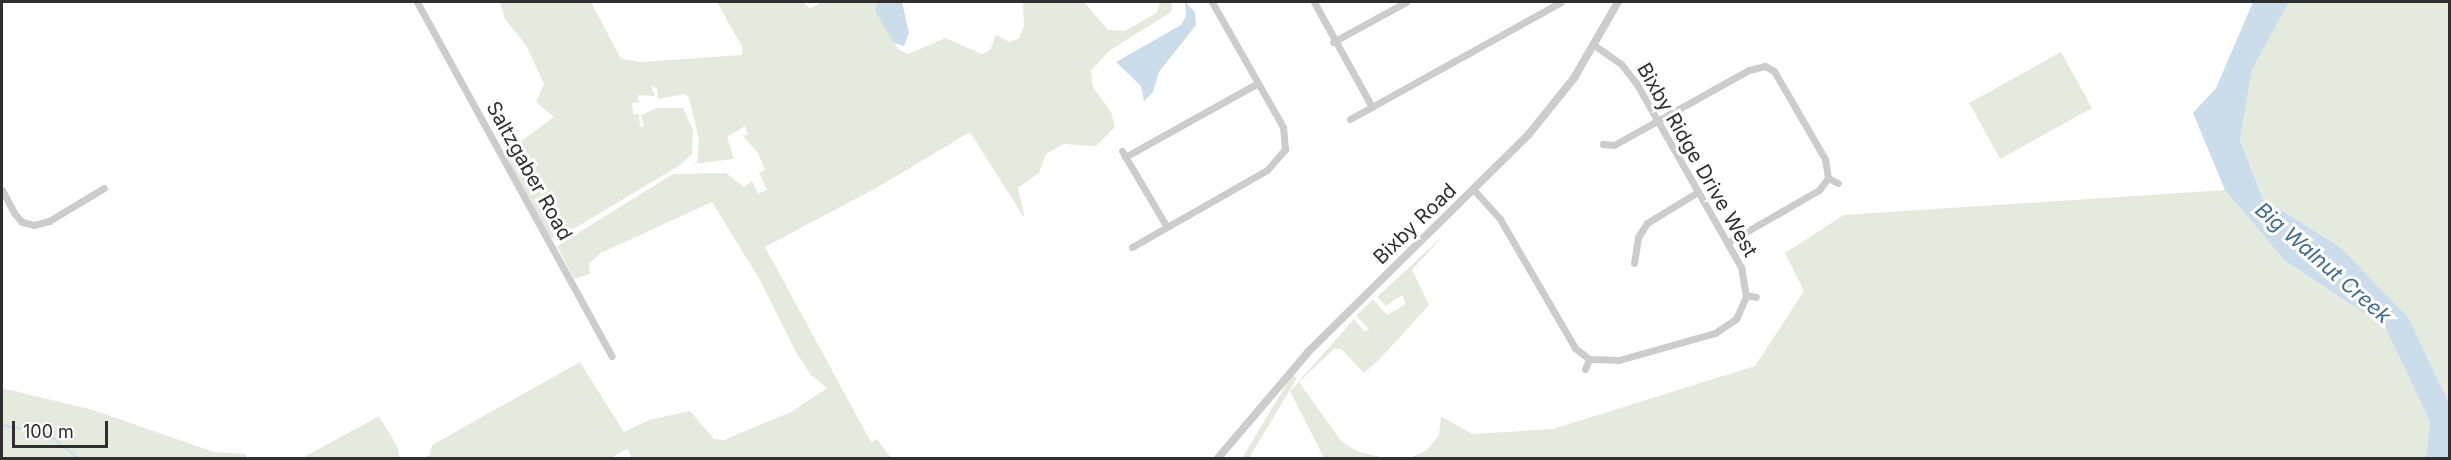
<!DOCTYPE html>
<html>
<head>
<meta charset="utf-8">
<style>
	body { margin:0 }
	#map { position:relative; width:2451px; height:460px; overflow:hidden; background:#fff; font-family:Inter,sans-serif }
	div>[style] { position:absolute }
	.green>* { inset:0; background:#e4ebde; transform-origin:0 0 }
	.water>* { inset:0; background:#cbdcea }
	.stream>* { height:2px; margin:-1px; padding:0 1px; transform-origin:1px; border-radius:1px; background:#cbdcea }
	.minor>* { height:7px; margin:-3.5px; padding:0 3.5px; transform-origin:3.5px; border-radius:3.5px; background:#ccc }
	.tertiary>* { height:8px; margin:-4px; padding:0 4px; transform-origin:4px; border-radius:4px; background:#ccc }
	span { translate:-50% -50%; white-space:nowrap; text-align:center; line-height:1.15; -webkit-text-stroke:6px #fff; paint-order:stroke }
	.street-label { font-size:20px; color:#2f2f2f }
	.water-label { font-size:21px; color:#426a8c; font-style:italic }
	.frame { position:absolute; inset:0; border:3px solid #2f2f2f; pointer-events:none }
	.scale { position:absolute; left:12px; top:421px; width:96px; height:27px; box-sizing:border-box; border:3px solid #2f2f2f; border-top:0; padding-left:8px; font-size:18px; line-height:21px; white-space:nowrap; color:#2f2f2f; -webkit-text-stroke:4px #fff; paint-order:stroke }
</style>
</head>
<body>
<div id="map">
	<div class="green">
		<div style="clip-path:polygon(500px 2px,591px 2px,621px 59px,640px 62px,742px 55px,742px 47px,717px 2px,803px 2px,810px 9px,821px 2px,878px 2px,875px 11px,898px 49px,908px 54px,945px 38px,982px 54px,990px 50px,996px 35px,1009px 42px,1019px 38px,1024px 26px,1023px 2px,1084px 2px,1108px 30px,1125px 31px,1156px 13px,1160px 2px,1171px 2px,1172px 7px,1171px 12px,1109px 51px,1091px 71px,1093px 87px,1111px 112px,1115px 127px,1096px 146px,1064px 144px,1046px 154px,1039px 173px,1018px 188px,1025px 219px,970px 132px,878px 187px,765px 247px,871px 442px,877px 439px,891px 458px,632px 458px,627px 449px,611px 458px,423px 458px,430px 455px,432px 445px,580px 362px,624px 432px,649px 420px,690px 411px,714px 439px,724px 440px,791px 412px,827px 388px,811px 375px,797px 354px,760px 280px,712px 202px,601px 253px,589px 263px,590px 274px,574px 279px,557px 246px,673px 174px,726px 173px,744px 187px,752px 181px,758px 194px,767px 190px,759px 173px,765px 170px,758px 153px,743px 136px,748px 134px,745px 126px,727px 137px,734px 159px,691px 164px,697px 162px,699px 139px,689px 98px,685px 94px,658px 99px,657px 89px,651px 85px,655px 96px,638px 95px,639px 102px,632px 103px,633px 114px,639px 114px,640px 127px,644px 126px,641px 115px,657px 108px,683px 108px,693px 130px,692px 154px,680px 165px,572px 230px,551px 238px,509px 162px,520px 142px,554px 117px,536px 102px,544px 84px,526px 45px,505px 19px)"></div>
		<div style="clip-path:polygon(2289px 2px,2449px 2px,2449px 403px,2408px 317px,2340px 247px,2263px 199px,2240px 140px,2252px 70px)"></div>
		<div style="left:2061px;top:52px;width:64px;height:105px;rotate:61deg"></div>
		<div style="clip-path:polygon(2225px 190px,2284px 260px,2385px 327px,2430px 422px,2426px 458px,1410px 458px,1427px 450px,1439px 435px,1441px 416px,1472px 434px,1553px 429px,1755px 366px,1804px 291px,1785px 253px,1844px 215px)"></div>
		<div style="clip-path:polygon(1444px 235px,1412px 270px,1429px 305px,1379px 360px,1364px 373px,1341px 349px,1334px 349px,1299px 382px,1342px 442px,1357px 451px,1384px 458px,1324px 458px,1290px 391px,1354px 319px,1365px 332px,1369px 329px,1356px 316px,1373px 299px,1387px 315px,1406px 304px,1402px 295px,1386px 306px,1377px 297px)"></div>
		<div style="left:1292px;top:375px;width:6px;height:108px;rotate:31deg"></div>
		<div style="clip-path:polygon(2px 388px,93px 410px,214px 452px,245px 454px,248px 458px,2px 458px)"></div>
		<div style="clip-path:polygon(379px 416px,397px 446px,400px 458px,302px 458px)"></div>
	</div>
	<div class="water">
		<div style="clip-path:polygon(878px 2px,902px 2px,909px 33px,904px 46px,894px 43px,875px 11px)"></div>
		<div style="clip-path:polygon(1185px 2px,1195px 12px,1196px 25px,1159px 72px,1153px 92px,1144px 101px,1141px 86px,1116px 62px,1181px 25px,1186px 16px)"></div>
		<div style="clip-path:polygon(2253px 2px,2289px 2px,2252px 70px,2240px 140px,2263px 199px,2340px 247px,2408px 317px,2449px 403px,2449px 458px,2426px 458px,2430px 422px,2385px 327px,2284px 260px,2225px 190px,2193px 113px,2216px 88px)"></div>
	</div>
	<div class="stream">
		<div style="left:2px;top:425px;width:47px;rotate:11.1deg"></div>
		<div style="left:48px;top:434px;width:38px;rotate:39deg"></div>
	</div>
	<div class="minor">
		<div style="left:417px;top:2px;width:404px;rotate:61.2deg"></div>
		<div style="left:1314px;top:2px;width:120px;rotate:61.1deg"></div>
		<div style="left:1333px;top:42px;width:83px;rotate:-28.7deg"></div>
		<div style="left:1350px;top:119px;width:241px;rotate:-29deg"></div>
		<div style="left:1603px;top:144px;width:11px;rotate:5deg"></div>
		<div style="left:1614px;top:145px;width:154px;rotate:-29.1deg"></div>
		<div style="left:1749px;top:70px;width:16px;rotate:-14deg"></div>
		<div style="left:1765px;top:66px;width:10px;rotate:29deg"></div>
		<div style="left:1774px;top:71px;width:102px;rotate:59.9deg"></div>
		<div style="left:1825px;top:159px;width:19px;rotate:81deg"></div>
		<div style="left:1828px;top:178px;width:15px;rotate:127deg"></div>
		<div style="left:1819px;top:190px;width:106px;rotate:150.1deg"></div>
		<div style="left:1122px;top:151px;width:88px;rotate:59.4deg"></div>
		<div style="left:1125px;top:157px;width:152px;rotate:-29.1deg"></div>
		<div style="left:1828px;top:178px;width:11px;rotate:27deg"></div>
		<div style="left:2px;top:190px;width:26px;rotate:62deg"></div>
		<div style="left:14px;top:213px;width:12px;rotate:48deg"></div>
		<div style="left:22px;top:222px;width:12px;rotate:14deg"></div>
		<div style="left:34px;top:225px;width:16px;rotate:-15deg"></div>
		<div style="left:49px;top:221px;width:64px;rotate:-31deg"></div>
		<div style="left:1474px;top:190px;width:39px;rotate:48deg"></div>
		<div style="left:1500px;top:219px;width:149px;rotate:59.8deg"></div>
		<div style="left:1575px;top:348px;width:18px;rotate:38deg"></div>
		<div style="left:1589px;top:359px;width:30px;rotate:2deg"></div>
		<div style="left:1619px;top:360px;width:100px;rotate:-15.7deg"></div>
		<div style="left:1715px;top:333px;width:25px;rotate:-34deg"></div>
		<div style="left:1736px;top:319px;width:24px;rotate:-66deg"></div>
		<div style="left:1746px;top:297px;width:30px;rotate:-99deg"></div>
		<div style="left:1741px;top:267px;width:212px;rotate:-119.7deg"></div>
		<div style="left:1636px;top:83px;width:24px;rotate:-128deg"></div>
		<div style="left:1621px;top:64px;width:32px;rotate:-145deg"></div>
		<div style="left:1132px;top:247px;width:155px;rotate:-29.7deg"></div>
		<div style="left:1267px;top:170px;width:28px;rotate:-49deg"></div>
		<div style="left:1285px;top:149px;width:22px;rotate:-95deg"></div>
		<div style="left:1283px;top:127px;width:144px;rotate:-119.6deg"></div>
		<div style="left:1634px;top:263px;width:26px;rotate:-81deg"></div>
		<div style="left:1638px;top:237px;width:17px;rotate:-57deg"></div>
		<div style="left:1647px;top:223px;width:60px;rotate:-31.3deg"></div>
		<div style="left:1746px;top:295px;width:10px;rotate:11deg"></div>
		<div style="left:1585px;top:369px;width:11px;rotate:-68deg"></div>
	</div>
	<div class="tertiary">
		<div style="left:1218px;top:458px;width:140px;rotate:-49.6deg"></div>
		<div style="left:1309px;top:351px;width:309px;rotate:-44.6deg"></div>
		<div style="left:1529px;top:134px;width:72px;rotate:-51.2deg"></div>
		<div style="left:1574px;top:78px;width:88px;rotate:-59.9deg"></div>
	</div>
	<div class="street-label">
		<span style="left:1697px;top:160px;rotate:60deg">Bixby Ridge Drive West</span>
		<span style="left:529px;top:171px;rotate:61deg">Saltzgaber Road</span>
		<span style="left:1415px;top:224px;rotate:-44deg">Bixby Road</span>
	</div>
	<div class="water-label">
		<span style="left:2323px;top:263px;rotate:41deg">Big Walnut Creek</span>
	</div>
	<div class="frame"></div>
	<div class="scale">100 m</div>
</div>
</body>
</html>
